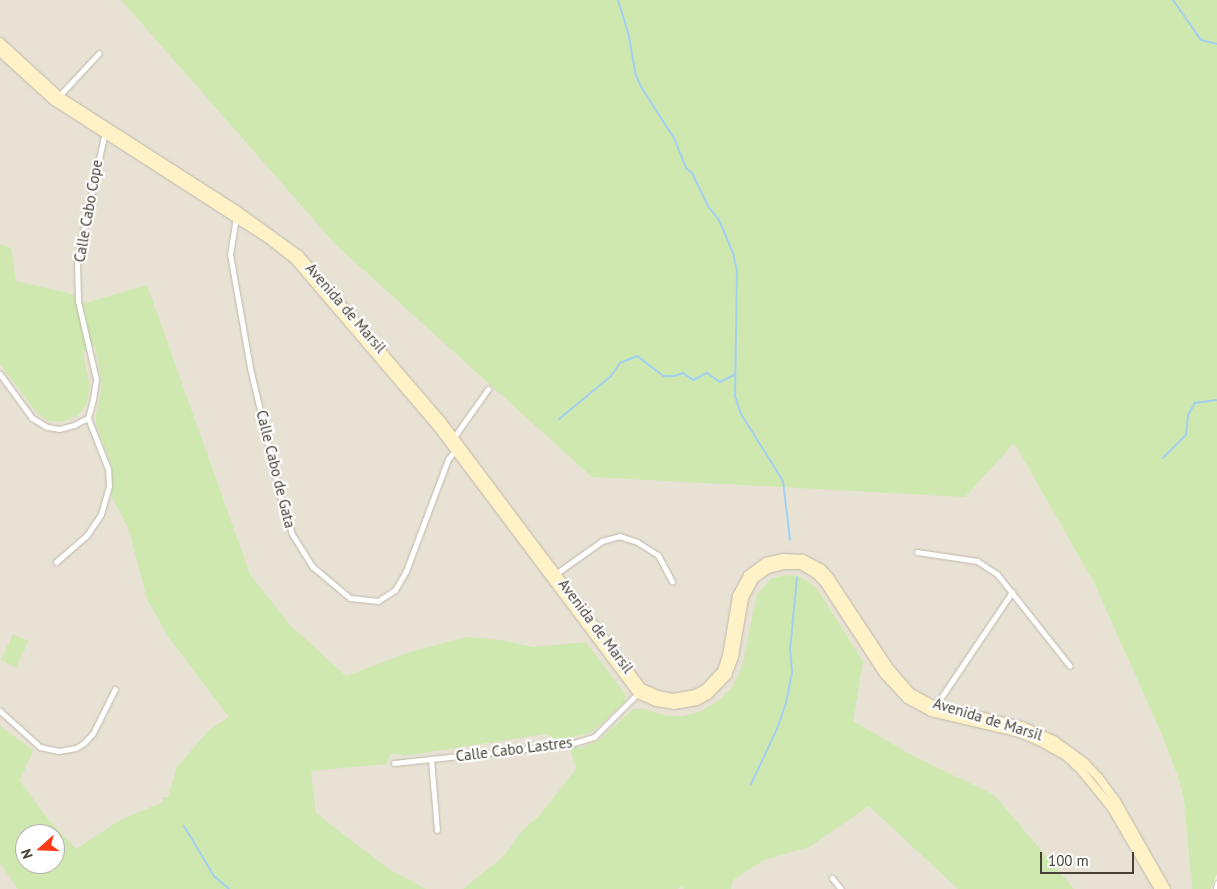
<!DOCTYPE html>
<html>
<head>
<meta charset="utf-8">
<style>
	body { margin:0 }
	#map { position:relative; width:1217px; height:889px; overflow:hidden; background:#f4f0e7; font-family:"PT Sans",sans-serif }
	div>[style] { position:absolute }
	.residential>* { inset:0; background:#e8e2d5 }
	.green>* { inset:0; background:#cee8b0; transform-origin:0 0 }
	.stream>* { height:2px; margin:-1px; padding:0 1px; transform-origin:1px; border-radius:1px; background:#a3d0f1 }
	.roads { filter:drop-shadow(0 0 1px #bfb8aa) drop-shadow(0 0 1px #bfb8aa) }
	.street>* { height:5px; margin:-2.5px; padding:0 2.5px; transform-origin:2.5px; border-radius:2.5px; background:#fff }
	.secondary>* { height:8px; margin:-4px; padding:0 4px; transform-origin:4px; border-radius:4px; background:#fff2c6 }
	span { translate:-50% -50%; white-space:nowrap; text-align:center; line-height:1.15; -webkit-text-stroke:4.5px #fff; paint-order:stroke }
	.street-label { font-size:15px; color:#474036 }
	.north { position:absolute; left:15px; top:824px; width:50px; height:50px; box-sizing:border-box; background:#fff; border:1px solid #b5b3af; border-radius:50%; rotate:250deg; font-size:14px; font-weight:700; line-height:20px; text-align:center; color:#474036 }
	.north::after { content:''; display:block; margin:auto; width:18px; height:22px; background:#fb3b17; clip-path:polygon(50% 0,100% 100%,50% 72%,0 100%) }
	.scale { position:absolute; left:1040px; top:852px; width:94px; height:22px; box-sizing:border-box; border:2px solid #474036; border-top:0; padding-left:6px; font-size:15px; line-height:18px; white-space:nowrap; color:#474036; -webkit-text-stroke:4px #fff; paint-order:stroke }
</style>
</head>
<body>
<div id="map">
	<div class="residential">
		<div style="clip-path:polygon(evenodd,0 0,122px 0,1014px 443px,1094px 583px,1162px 735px,1179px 780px,1184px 802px,1192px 889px,0 889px,0 0,25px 834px,55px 834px,55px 864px,25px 864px,25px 834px)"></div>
	</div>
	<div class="green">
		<div style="clip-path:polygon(121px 0,1217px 0,1217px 874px,1211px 889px,1192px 889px,1184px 802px,1179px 780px,1162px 735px,1094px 583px,1014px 443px,965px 497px,592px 477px,336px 245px)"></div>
		<div style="clip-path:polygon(evenodd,0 244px,11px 248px,16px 281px,72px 294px,85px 303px,147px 285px,250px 574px,289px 624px,346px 676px,410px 652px,466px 637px,501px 640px,533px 647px,586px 642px,625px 694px,625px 701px,598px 727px,589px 733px,570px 738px,577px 742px,579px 749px,599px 740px,633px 709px,644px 709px,668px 716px,683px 716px,699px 712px,720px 700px,733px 686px,742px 667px,757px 594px,772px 578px,787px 575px,798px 576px,809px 582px,818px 590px,863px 661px,853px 721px,908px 753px,994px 795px,1074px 889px,958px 889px,869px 806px,809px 847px,764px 860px,733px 880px,731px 889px,684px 889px,682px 886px,677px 889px,463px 889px,503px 857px,522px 831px,540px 815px,576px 769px,571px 750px,545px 734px,404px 756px,394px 753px,390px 755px,386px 764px,311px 771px,316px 813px,387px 868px,426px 889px,18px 889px,0 863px,0 726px,33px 750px,20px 781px,48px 819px,76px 849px,122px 819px,163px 802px,163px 797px,168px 797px,177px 767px,209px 730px,229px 717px,169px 638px,147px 599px,129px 530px,112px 497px,112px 467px,96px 424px,96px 414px,102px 387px,95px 346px,83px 352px,90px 387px,86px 405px,77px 416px,61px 422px,49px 421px,38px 414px,0 364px,0 244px,25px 834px,55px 834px,55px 864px,25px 864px,25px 834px)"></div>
		<div style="left:13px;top:634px;width:17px;height:29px;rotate:25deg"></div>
	</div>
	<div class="stream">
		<div style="left:618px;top:0;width:39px;rotate:73deg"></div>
		<div style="left:629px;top:37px;width:39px;rotate:80deg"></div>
		<div style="left:636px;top:75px;width:13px;rotate:67deg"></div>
		<div style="left:641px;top:87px;width:61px;rotate:57.1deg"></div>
		<div style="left:674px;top:138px;width:32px;rotate:68deg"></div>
		<div style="left:686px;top:168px;width:8px;rotate:40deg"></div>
		<div style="left:692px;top:173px;width:37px;rotate:64deg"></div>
		<div style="left:708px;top:206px;width:18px;rotate:52deg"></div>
		<div style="left:719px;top:220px;width:36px;rotate:67deg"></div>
		<div style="left:733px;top:253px;width:17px;rotate:77deg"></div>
		<div style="left:737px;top:270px;width:126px;rotate:90.9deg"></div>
		<div style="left:735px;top:396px;width:19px;rotate:72deg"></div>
		<div style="left:741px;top:414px;width:79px;rotate:57.9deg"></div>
		<div style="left:783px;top:481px;width:59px;rotate:83.2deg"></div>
		<div style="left:1173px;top:0;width:49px;rotate:55deg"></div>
		<div style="left:1201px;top:40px;width:16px;rotate:14deg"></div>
		<div style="left:559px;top:419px;width:66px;rotate:-39.5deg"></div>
		<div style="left:610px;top:377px;width:17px;rotate:-54deg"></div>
		<div style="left:620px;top:363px;width:18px;rotate:-22deg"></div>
		<div style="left:637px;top:356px;width:34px;rotate:37deg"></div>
		<div style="left:664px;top:376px;width:10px"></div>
		<div style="left:674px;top:376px;width:9px;rotate:-18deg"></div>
		<div style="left:683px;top:373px;width:12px;rotate:35deg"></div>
		<div style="left:693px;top:380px;width:16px;rotate:-27deg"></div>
		<div style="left:707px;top:373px;width:16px;rotate:35deg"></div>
		<div style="left:720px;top:382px;width:16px;rotate:-27deg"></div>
		<div style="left:1163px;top:458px;width:33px;rotate:-45deg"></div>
		<div style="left:1186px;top:435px;width:20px;rotate:-84deg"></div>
		<div style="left:1188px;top:415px;width:14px;rotate:-60deg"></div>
		<div style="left:1195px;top:403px;width:22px;rotate:-8deg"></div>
		<div style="left:751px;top:784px;width:61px;rotate:-64.7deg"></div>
		<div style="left:777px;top:729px;width:28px;rotate:-71deg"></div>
		<div style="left:786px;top:703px;width:33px;rotate:-79deg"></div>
		<div style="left:792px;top:671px;width:21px;rotate:-95deg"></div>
		<div style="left:790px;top:650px;width:73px;rotate:-84.5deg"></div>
		<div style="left:184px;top:826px;width:58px;rotate:59deg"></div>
		<div style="left:214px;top:876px;width:20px;rotate:41deg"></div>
	</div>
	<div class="roads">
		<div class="street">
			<div style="left:58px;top:97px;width:60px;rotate:-47deg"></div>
			<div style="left:236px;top:217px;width:37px;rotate:99deg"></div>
			<div style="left:230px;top:254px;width:116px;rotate:80deg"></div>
			<div style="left:250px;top:368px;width:130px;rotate:76.7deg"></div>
			<div style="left:280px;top:495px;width:41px;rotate:72.9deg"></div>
			<div style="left:292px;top:534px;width:39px;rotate:58deg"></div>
			<div style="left:313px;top:567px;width:48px;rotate:40deg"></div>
			<div style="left:350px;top:598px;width:28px;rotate:6deg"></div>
			<div style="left:378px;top:601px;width:20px;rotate:-33deg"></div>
			<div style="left:395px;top:590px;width:22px;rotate:-60deg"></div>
			<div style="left:406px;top:571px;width:120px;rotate:-69.4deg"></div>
			<div style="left:448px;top:459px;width:11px;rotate:-49deg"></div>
			<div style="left:0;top:374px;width:54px;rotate:54deg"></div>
			<div style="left:32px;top:418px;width:17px;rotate:31deg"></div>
			<div style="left:47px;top:427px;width:12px;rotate:9deg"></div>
			<div style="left:59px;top:429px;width:16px;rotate:-15deg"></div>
			<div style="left:74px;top:425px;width:16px;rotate:-27deg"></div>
			<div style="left:88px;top:418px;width:20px;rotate:-75deg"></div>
			<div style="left:93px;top:399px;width:20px;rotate:-81deg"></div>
			<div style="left:96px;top:379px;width:80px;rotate:-103deg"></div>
			<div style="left:78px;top:301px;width:42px;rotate:-91.4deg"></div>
			<div style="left:77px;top:259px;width:130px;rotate:-77.6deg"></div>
			<div style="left:454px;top:437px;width:59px;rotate:-54.7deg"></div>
			<div style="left:917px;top:552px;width:61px;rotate:8.5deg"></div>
			<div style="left:977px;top:561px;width:24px;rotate:33deg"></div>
			<div style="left:997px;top:574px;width:117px;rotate:51.6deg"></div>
			<div style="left:56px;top:562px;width:41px;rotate:-41.1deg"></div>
			<div style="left:87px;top:535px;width:25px;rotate:-56deg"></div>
			<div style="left:101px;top:514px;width:29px;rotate:-74deg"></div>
			<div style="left:109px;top:486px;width:17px;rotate:-93deg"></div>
			<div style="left:108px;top:469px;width:55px;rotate:-111.4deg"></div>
			<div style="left:554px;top:575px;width:59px;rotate:-35.3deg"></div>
			<div style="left:602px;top:541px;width:18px;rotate:-16deg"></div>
			<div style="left:619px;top:536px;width:19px;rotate:18deg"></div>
			<div style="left:637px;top:542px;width:25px;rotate:32deg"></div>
			<div style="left:658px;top:555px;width:30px;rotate:62deg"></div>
			<div style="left:934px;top:708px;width:140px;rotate:-56.1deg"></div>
			<div style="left:0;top:711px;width:54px;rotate:42deg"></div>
			<div style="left:40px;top:747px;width:19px;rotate:12deg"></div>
			<div style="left:59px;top:751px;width:17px;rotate:-10deg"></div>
			<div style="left:76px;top:748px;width:9px;rotate:-32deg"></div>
			<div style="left:84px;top:743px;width:13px;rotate:-48deg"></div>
			<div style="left:93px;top:733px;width:49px;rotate:-63.4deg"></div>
			<div style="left:431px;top:759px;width:71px;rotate:85.2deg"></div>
			<div style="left:394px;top:763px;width:178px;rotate:-6.1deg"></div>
			<div style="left:571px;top:744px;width:24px;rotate:-17deg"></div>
			<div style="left:594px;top:737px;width:64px;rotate:-45deg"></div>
			<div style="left:832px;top:878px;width:14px;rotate:51deg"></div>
			<div style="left:1216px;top:889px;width:6px;rotate:-81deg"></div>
		</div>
		<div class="secondary">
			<div style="left:0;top:42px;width:80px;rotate:42.5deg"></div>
			<div style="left:59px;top:96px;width:213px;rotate:32.7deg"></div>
			<div style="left:238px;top:211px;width:75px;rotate:35.8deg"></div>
			<div style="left:299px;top:255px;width:220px;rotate:49.4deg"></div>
			<div style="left:442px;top:422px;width:333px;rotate:53.1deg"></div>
			<div style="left:642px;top:688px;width:17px;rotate:24deg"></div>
			<div style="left:658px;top:695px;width:15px;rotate:11deg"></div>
			<div style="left:673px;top:698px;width:22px;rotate:-10deg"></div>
			<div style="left:695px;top:694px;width:11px;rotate:-27deg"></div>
			<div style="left:705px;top:689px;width:25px;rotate:-47deg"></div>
			<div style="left:722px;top:671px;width:16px;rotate:-72deg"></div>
			<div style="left:727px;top:656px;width:61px;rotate:-80.5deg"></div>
			<div style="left:737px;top:596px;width:24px;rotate:-62deg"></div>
			<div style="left:748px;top:575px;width:22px;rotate:-36deg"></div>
			<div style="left:766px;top:562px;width:17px;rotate:-13deg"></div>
			<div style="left:783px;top:558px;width:20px;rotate:3deg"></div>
			<div style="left:803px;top:559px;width:21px;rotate:28deg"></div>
			<div style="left:822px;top:569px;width:11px;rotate:49deg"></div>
			<div style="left:829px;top:577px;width:110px;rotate:56.5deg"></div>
			<div style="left:890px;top:669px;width:32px;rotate:49deg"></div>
			<div style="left:911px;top:693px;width:27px;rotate:28deg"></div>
			<div style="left:935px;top:706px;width:89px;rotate:12.9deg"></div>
			<div style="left:1022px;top:726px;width:36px;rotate:24deg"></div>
			<div style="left:1055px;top:741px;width:37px;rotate:36deg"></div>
			<div style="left:1085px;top:763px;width:21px;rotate:47deg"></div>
			<div style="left:1099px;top:778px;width:29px;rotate:54deg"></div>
			<div style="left:1116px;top:801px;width:101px;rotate:60.4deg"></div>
			<div style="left:0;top:52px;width:73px;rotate:42.2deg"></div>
			<div style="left:54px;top:101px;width:258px;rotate:32.8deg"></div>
			<div style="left:271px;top:241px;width:31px;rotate:38deg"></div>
			<div style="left:295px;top:260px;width:218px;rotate:49.5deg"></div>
			<div style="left:437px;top:426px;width:335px;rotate:53.1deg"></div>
			<div style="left:638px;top:694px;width:20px;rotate:24deg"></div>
			<div style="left:656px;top:702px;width:18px;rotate:9deg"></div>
			<div style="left:674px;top:705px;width:23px;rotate:-10deg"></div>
			<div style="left:697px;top:701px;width:13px;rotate:-29deg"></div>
			<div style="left:708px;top:695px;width:28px;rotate:-46deg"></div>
			<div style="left:727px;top:675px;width:19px;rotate:-69deg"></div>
			<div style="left:734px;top:657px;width:60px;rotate:-80.4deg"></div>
			<div style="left:744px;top:598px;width:21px;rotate:-62deg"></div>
			<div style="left:754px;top:579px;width:17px;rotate:-36deg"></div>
			<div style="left:768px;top:569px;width:16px;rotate:-14deg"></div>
			<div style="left:784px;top:565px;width:17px"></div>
			<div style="left:801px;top:565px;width:17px;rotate:31deg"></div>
			<div style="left:816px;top:574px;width:11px;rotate:45deg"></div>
			<div style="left:824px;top:582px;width:110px;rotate:56.9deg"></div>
			<div style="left:884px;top:674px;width:34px;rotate:47deg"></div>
			<div style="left:907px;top:699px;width:27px;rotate:28deg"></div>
			<div style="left:931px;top:712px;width:91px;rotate:13.3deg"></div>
			<div style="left:1020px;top:733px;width:21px;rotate:23deg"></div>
			<div style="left:1039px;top:741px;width:31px;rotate:29deg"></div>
			<div style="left:1066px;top:756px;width:19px;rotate:43deg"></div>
			<div style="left:1080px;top:769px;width:49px;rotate:50.8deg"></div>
			<div style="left:1111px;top:807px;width:95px;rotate:59.7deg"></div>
		</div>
	</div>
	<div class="street-label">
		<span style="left:88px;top:211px;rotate:-80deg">Calle Cabo Cope</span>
		<span style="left:346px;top:308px;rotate:49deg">Avenida de Marsil</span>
		<span style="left:276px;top:469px;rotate:76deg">Calle Cabo de Gata</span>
		<span style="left:596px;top:626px;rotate:53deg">Avenida de Marsil</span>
		<span style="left:988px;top:719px;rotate:17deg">Avenida de Marsil</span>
		<span style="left:514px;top:749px;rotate:-7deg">Calle Cabo Lastres</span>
	</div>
	<div class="north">N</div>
	<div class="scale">100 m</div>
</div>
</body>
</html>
